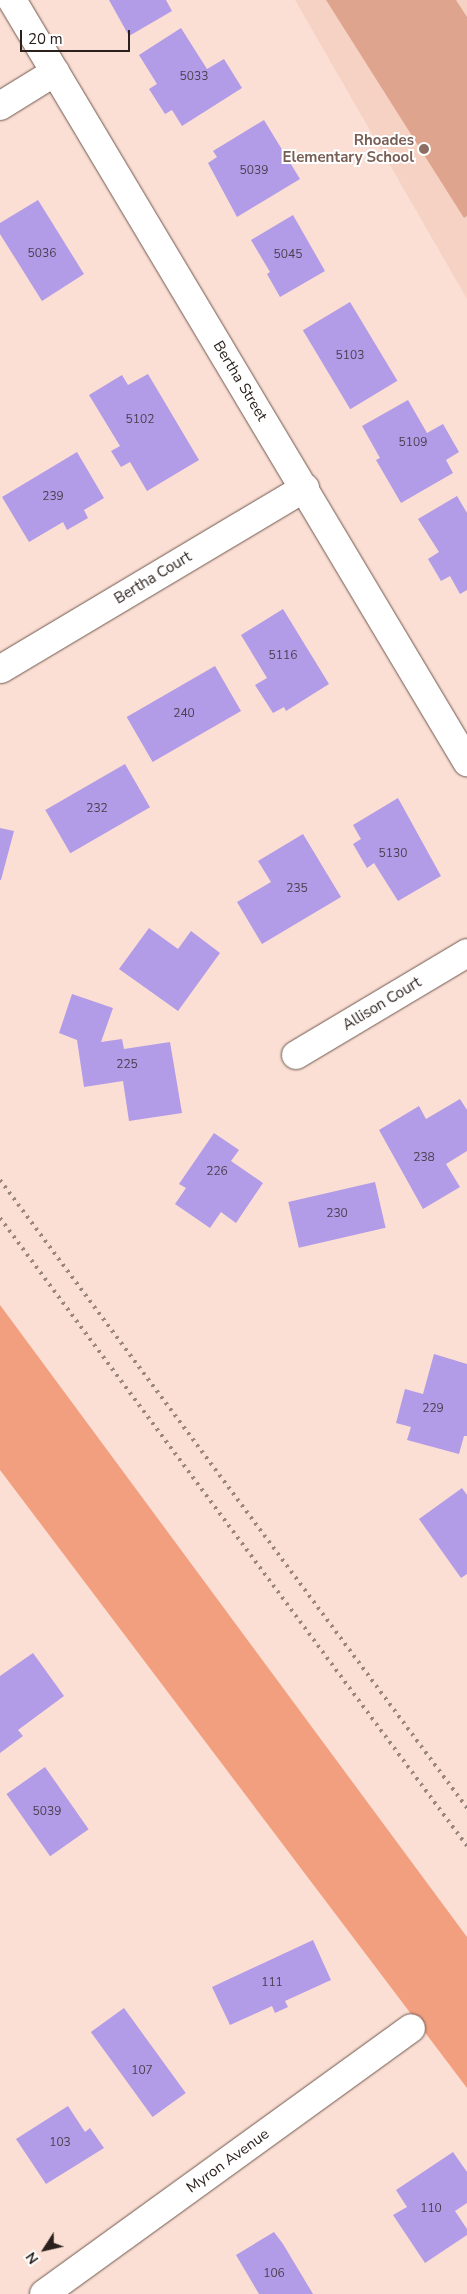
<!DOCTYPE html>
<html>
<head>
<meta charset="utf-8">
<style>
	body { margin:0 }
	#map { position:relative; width:467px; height:2294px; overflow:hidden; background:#fbdfd4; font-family:"Nunito Sans",sans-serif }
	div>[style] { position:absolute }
	.built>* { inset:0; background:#f6d2c4 }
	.green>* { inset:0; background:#dfa48e }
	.forest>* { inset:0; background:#f29f7f }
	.building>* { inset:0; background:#b29be7; transform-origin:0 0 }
	.roads { filter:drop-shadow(0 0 1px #6f574e) drop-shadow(0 0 1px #6f574e) }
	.minor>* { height:28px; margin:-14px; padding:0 14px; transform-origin:14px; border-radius:14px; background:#fff }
	.rail>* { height:4px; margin-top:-2px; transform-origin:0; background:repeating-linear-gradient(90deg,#9b877f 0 2.5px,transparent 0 7.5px) }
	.dots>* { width:14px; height:14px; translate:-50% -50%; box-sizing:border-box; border:2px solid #fff; border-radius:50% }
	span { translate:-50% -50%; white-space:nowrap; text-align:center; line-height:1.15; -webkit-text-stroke:4px #fff; paint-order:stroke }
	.number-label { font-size:12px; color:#4c3f4f }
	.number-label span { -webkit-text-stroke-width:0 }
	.education-label { font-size:15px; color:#785e54; font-weight:700 }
	.right { translate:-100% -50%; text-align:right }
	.street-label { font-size:15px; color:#2a201c }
	.north { position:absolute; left:20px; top:2224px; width:50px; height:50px; -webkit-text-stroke:4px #fff; paint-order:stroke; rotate:235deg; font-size:14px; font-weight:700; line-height:20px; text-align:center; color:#2a201c }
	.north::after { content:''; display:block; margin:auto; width:18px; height:22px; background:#2a201c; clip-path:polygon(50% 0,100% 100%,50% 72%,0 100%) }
	.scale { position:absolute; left:20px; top:30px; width:110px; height:22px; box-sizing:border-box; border:2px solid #2a201c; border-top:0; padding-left:6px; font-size:15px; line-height:18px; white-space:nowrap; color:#2a201c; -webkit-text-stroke:4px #fff; paint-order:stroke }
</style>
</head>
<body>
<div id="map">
	<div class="built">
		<div style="clip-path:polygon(295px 0,467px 0,467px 299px)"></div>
	</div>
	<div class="green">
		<div style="clip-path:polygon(326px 0,456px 0,467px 17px,467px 216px,464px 218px)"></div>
	</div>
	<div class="forest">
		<div style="clip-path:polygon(0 1305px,467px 1937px,467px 2088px,0 1470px)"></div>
	</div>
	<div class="building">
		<div style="clip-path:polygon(109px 0,166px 0,172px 11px,129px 36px)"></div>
		<div style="clip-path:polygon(181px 28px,207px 69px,224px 59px,242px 88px,182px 126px,172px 110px,165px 114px,149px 89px,157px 84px,139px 55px)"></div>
		<div style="clip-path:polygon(264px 120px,300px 179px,237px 217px,208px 163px,217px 157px,213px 151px)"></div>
		<div style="clip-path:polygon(38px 200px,84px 274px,42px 301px,0 234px,0 223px)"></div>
		<div style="clip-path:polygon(293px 215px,325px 271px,280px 297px,267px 274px,270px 272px,251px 240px)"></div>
		<div style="left:350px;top:302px;width:92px;height:55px;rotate:59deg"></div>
		<div style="clip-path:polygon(148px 374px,199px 460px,147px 491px,130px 462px,121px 467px,111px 451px,120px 446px,89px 395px,122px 375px,128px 385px)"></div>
		<div style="clip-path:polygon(408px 400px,427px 433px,443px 424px,459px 452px,446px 460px,453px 473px,401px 503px,376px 460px,380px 458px,362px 426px)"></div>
		<div style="clip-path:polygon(77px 452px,104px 498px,84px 510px,88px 518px,67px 530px,63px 522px,29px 542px,2px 497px)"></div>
		<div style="clip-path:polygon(457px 496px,467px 513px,467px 590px,460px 594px,450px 576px,441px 581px,428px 559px,439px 552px,418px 519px)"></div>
		<div style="clip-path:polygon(283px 609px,329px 684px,286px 711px,284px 707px,273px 713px,255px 685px,267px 678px,241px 635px)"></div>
		<div style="left:215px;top:666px;width:52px;height:102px;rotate:60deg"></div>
		<div style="left:125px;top:764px;width:50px;height:92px;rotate:60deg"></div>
		<div style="clip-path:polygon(398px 798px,441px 876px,398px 901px,374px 863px,367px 868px,353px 844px,361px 839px,353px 825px)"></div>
		<div style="clip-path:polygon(0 828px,14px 831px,1px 880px,0 880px)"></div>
		<div style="clip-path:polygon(303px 834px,341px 897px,262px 944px,237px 902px,271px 882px,258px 861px)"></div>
		<div style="clip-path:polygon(149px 928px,178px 949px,191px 931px,220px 953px,178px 1011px,119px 969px)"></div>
		<div style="clip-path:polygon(72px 994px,113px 1008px,101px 1042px,122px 1039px,124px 1049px,170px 1042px,182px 1113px,129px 1121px,123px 1081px,84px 1087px,77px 1040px,59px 1033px)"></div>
		<div style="clip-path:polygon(460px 1099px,467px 1110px,467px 1151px,446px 1164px,460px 1187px,423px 1209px,379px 1130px,419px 1106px,426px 1119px)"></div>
		<div style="clip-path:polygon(214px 1133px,239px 1150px,231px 1161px,263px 1183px,236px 1223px,221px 1212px,210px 1228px,175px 1204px,186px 1188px,179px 1184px)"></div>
		<div style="left:375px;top:1182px;width:47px;height:89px;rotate:77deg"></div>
		<div style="clip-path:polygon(434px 1354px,467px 1364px,467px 1436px,464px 1436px,459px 1454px,407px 1440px,411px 1427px,396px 1423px,405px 1389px,423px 1394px)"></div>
		<div style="clip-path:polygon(462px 1488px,467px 1495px,467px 1574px,461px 1578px,419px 1519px)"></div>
		<div style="clip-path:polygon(33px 1653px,64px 1696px,18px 1730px,23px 1736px,0 1753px,0 1676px)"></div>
		<div style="left:45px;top:1767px;width:76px;height:47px;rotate:55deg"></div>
		<div style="clip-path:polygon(313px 1940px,331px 1980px,285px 2001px,288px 2007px,275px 2013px,272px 2006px,230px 2025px,212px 1987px)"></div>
		<div style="left:124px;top:2008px;width:105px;height:41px;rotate:54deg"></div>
		<div style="clip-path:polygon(68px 2106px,85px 2132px,90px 2128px,104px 2148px,46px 2184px,16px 2139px)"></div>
		<div style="clip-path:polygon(453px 2152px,467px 2172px,467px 2203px,455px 2211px,467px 2229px,467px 2235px,425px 2263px,393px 2215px,407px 2207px,396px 2190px)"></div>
		<div style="clip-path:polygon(274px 2232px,283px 2244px,313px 2294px,259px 2294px,236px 2255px)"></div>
	</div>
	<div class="roads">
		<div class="minor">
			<div style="left:12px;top:0;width:888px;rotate:59.16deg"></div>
			<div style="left:0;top:106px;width:65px;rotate:-31.7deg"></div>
			<div style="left:1px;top:669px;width:354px;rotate:-30.8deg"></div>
			<div style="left:296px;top:1055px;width:199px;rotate:-30.8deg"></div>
			<div style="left:44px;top:2294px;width:453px;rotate:-35.9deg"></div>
		</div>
	</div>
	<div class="rail">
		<div style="left:0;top:1180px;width:783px;rotate:53.36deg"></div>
		<div style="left:0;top:1218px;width:783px;rotate:53.36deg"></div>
	</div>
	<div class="dots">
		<div style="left:424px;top:149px;background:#8d6e63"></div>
	</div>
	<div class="number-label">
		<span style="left:194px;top:77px">5033</span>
		<span style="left:254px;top:171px">5039</span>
		<span style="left:42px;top:254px">5036</span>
		<span style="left:288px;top:255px">5045</span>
		<span style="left:350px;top:356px">5103</span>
		<span style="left:140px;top:420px">5102</span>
		<span style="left:413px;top:443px">5109</span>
		<span style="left:53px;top:497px">239</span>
		<span style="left:283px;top:656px">5116</span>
		<span style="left:184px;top:714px">240</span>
		<span style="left:97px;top:809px">232</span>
		<span style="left:393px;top:854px">5130</span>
		<span style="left:297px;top:889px">235</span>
		<span style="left:127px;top:1065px">225</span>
		<span style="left:424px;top:1158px">238</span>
		<span style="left:217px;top:1172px">226</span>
		<span style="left:337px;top:1214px">230</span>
		<span style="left:433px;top:1409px">229</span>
		<span style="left:47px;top:1812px">5039</span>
		<span style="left:272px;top:1983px">111</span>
		<span style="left:142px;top:2071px">107</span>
		<span style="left:60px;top:2143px">103</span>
		<span style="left:431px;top:2209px">110</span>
		<span style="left:274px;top:2274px">106</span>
	</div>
	<div class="education-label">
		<span class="right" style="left:414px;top:149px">Rhoades<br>Elementary School</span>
	</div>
	<div class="street-label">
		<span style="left:240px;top:381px;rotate:59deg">Bertha Street</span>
		<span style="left:153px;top:578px;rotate:-31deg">Bertha Court</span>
		<span style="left:382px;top:1004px;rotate:-31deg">Allison Court</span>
		<span style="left:228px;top:2161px;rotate:-36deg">Myron Avenue</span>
	</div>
	<div class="north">N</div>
	<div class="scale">20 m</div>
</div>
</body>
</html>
